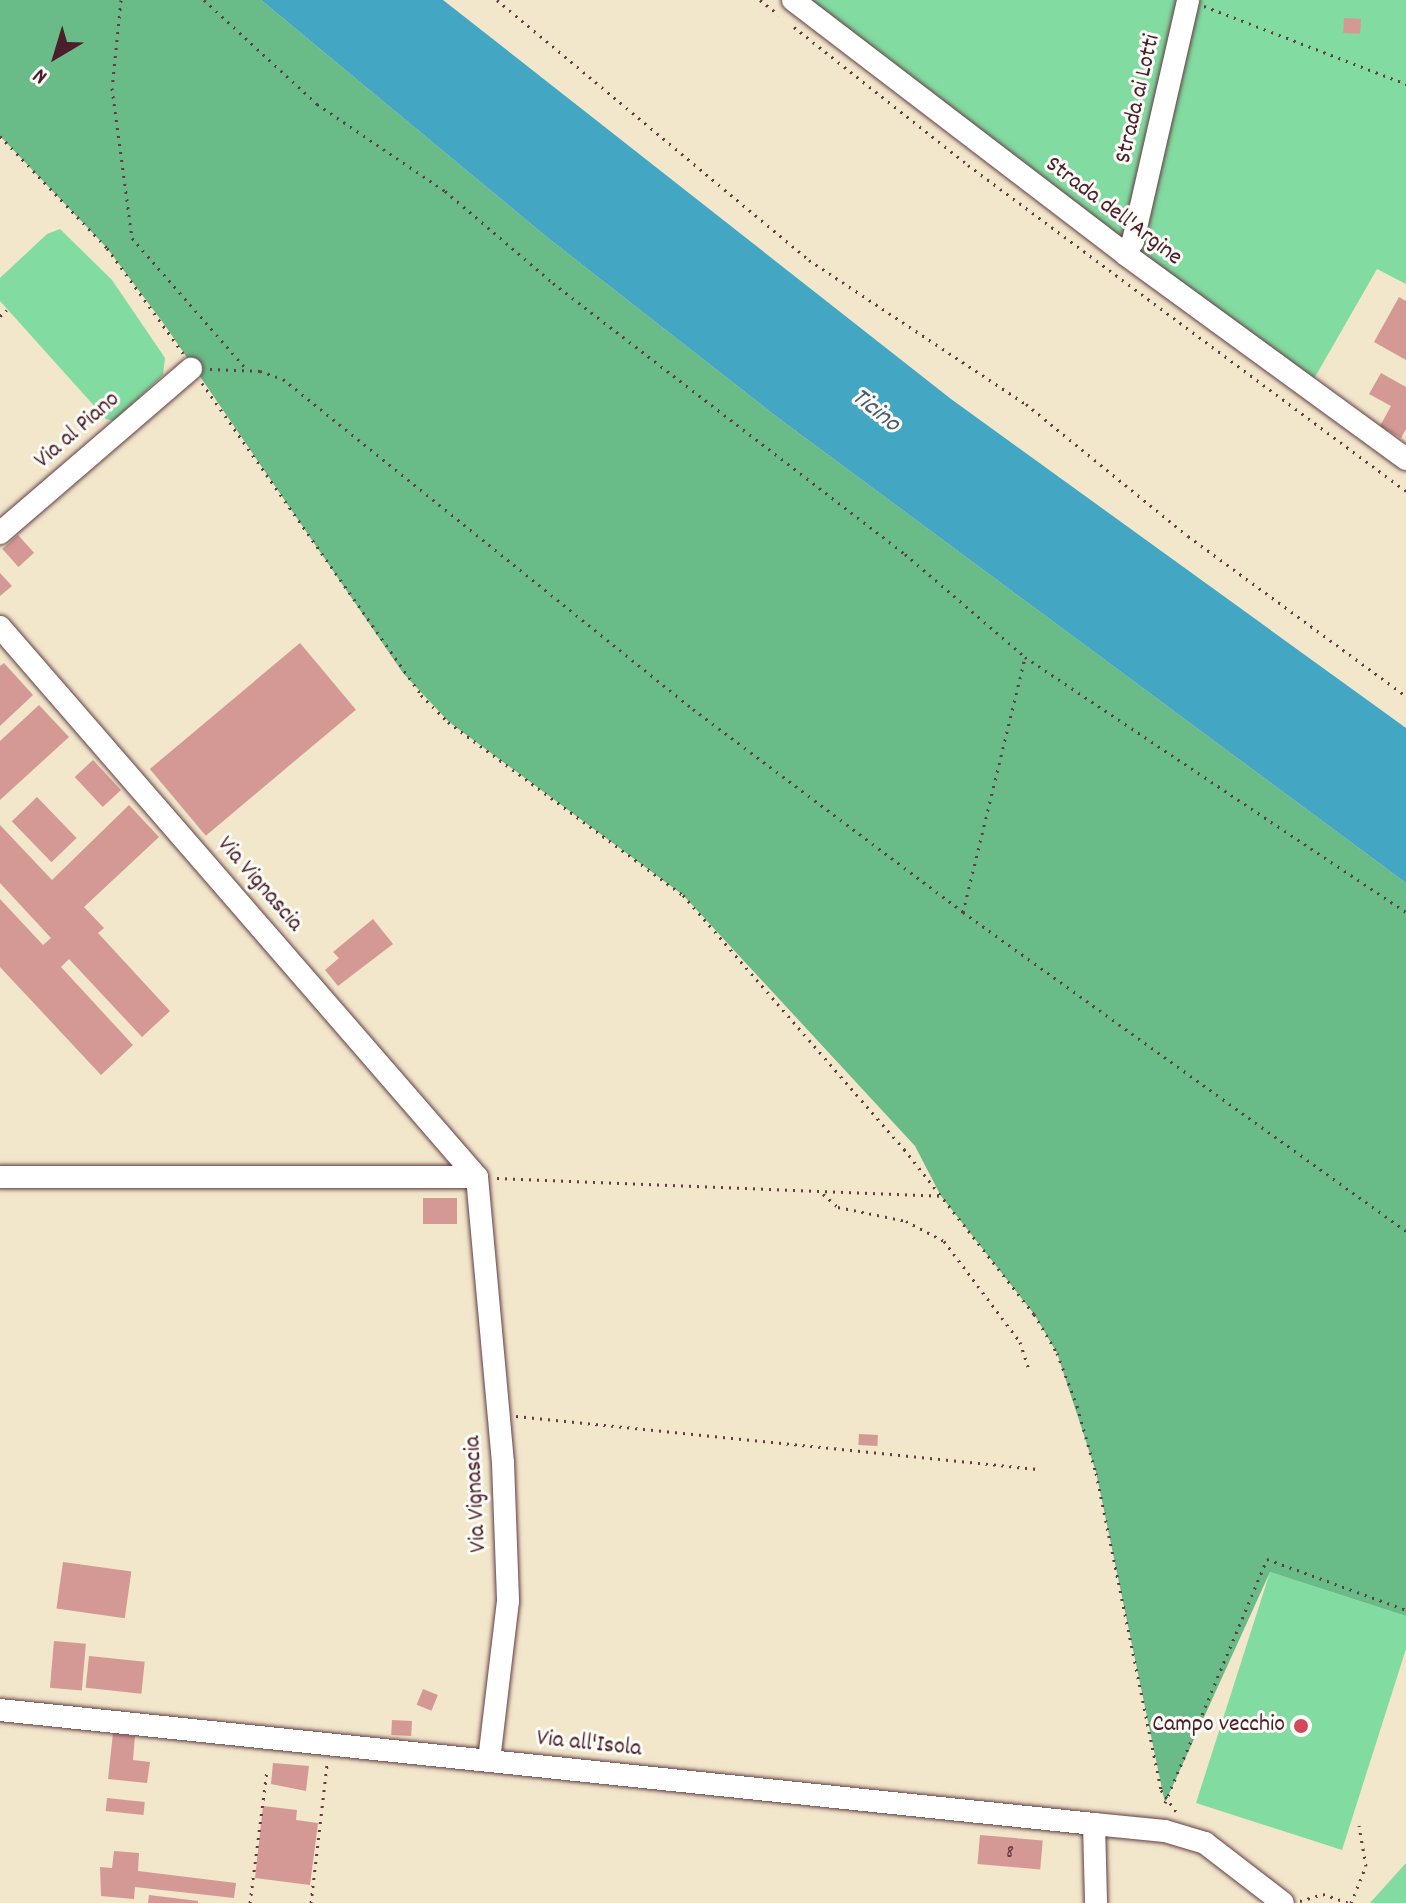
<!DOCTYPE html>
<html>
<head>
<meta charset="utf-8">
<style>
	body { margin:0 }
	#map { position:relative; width:1406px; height:1903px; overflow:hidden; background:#f2e6cb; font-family:Dekko,sans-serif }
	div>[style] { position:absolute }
	.green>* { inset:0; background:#82dba1 }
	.forest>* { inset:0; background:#69bb87 }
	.water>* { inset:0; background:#43a7c3 }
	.building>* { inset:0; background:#d49994; transform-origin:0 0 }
	.path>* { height:3px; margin-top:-1.5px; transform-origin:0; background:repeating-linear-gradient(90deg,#633d43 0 2px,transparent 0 8px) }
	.roads { filter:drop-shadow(0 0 2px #633d43) drop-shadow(0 0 2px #633d43) }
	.minor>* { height:22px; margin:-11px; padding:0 11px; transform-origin:11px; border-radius:11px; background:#fff }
	.dots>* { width:22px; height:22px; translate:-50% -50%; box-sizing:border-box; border:4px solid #fdfcf7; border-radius:50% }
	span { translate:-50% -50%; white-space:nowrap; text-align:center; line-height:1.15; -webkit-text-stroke:6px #fdfcf7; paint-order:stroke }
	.number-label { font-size:20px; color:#6c3e45 }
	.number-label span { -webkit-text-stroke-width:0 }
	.street-label { font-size:24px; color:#4a1f2b }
	.poi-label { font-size:24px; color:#4a1f2b }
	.right { translate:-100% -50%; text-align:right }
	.water-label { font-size:26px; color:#475c6f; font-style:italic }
	.north { position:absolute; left:16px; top:16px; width:80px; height:80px; -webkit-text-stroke:6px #fdfcf7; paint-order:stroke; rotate:218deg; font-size:22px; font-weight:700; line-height:32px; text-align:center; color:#4a1f2b }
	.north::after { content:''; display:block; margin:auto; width:28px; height:36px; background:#4a1f2b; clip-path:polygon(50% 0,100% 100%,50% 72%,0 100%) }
</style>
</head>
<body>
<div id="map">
	<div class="green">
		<div style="clip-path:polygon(801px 0,1181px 0,1125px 242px)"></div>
		<div style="clip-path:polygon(1195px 0,1406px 0,1406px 284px,1377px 269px,1311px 384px,1136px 252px)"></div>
		<div style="clip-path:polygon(60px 229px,112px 280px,165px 358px,163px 375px,114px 421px,106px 419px,0 301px,0 278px,47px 234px)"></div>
		<div style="clip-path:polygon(1270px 1572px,1406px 1616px,1406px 1649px,1342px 1850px,1196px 1803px)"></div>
		<div style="clip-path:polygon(1406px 1863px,1406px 1903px,1370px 1903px)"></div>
	</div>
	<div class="forest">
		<div style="clip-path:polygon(0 0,261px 0,548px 238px,777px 417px,1406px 883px,1406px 1616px,1270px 1572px,1165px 1803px,1096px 1472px,1057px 1353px,1034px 1314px,941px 1196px,915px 1146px,683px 895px,449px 722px,403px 673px,164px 324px,107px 248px,0 136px)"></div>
	</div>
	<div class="water">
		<div style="clip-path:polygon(261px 0,443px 0,951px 399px,1406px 728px,1406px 883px,777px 417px,548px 238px)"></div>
	</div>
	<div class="building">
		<div style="left:1344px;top:18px;width:17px;height:15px;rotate:3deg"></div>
		<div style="clip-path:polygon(1399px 297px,1406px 301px,1406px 360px,1374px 342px)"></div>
		<div style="clip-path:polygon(1381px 373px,1406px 387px,1406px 429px,1401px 438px,1380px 426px,1391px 406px,1369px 394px)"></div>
		<div style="left:18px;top:535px;width:24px;height:21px;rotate:48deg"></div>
		<div style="clip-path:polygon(0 573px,12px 586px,0 596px)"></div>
		<div style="left:300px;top:643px;width:87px;height:196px;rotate:50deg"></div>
		<div style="clip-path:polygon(4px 663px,33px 695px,0 726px,0 666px)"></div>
		<div style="clip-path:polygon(39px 705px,69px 737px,0 800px,0 741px)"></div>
		<div style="left:93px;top:760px;width:41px;height:25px;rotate:47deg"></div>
		<div style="left:37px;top:797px;width:57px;height:35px;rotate:46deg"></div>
		<div style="clip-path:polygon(129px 805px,159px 837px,84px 907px,104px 928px,98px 933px,170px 1011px,142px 1037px,69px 959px,61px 967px,133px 1045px,101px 1075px,0 967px,0 899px,43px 945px,51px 938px,0 883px,0 825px,52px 880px)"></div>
		<div style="clip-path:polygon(373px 919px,393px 944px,338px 986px,325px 970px,339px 958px,333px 952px)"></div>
		<div style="left:423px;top:1198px;width:34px;height:26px"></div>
		<div style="left:859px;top:1434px;width:19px;height:11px;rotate:3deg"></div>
		<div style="left:63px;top:1562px;width:69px;height:47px;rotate:8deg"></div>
		<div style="left:54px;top:1641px;width:32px;height:47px;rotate:5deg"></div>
		<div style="left:89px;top:1656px;width:56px;height:32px;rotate:6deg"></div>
		<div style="left:423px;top:1689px;width:16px;height:17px;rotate:22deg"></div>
		<div style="left:392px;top:1720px;width:20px;height:15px;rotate:3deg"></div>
		<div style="clip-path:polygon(113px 1733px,135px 1736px,133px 1760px,150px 1762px,147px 1783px,108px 1779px)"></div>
		<div style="clip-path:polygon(273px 1763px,309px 1766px,306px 1791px,271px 1784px)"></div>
		<div style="left:107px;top:1798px;width:38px;height:13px;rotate:6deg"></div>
		<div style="clip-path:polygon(263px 1806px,297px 1810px,296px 1820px,318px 1823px,310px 1885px,255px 1878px)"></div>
		<div style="left:980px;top:1835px;width:63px;height:29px;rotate:5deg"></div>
		<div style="clip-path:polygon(114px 1851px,139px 1853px,138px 1871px,236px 1883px,234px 1898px,135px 1887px,134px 1899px,101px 1896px,100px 1867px,112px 1868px)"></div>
		<div style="clip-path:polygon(149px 1895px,198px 1901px,198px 1903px,148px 1903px)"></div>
	</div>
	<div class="path">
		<div style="left:121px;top:0;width:88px;rotate:95.8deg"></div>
		<div style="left:112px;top:88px;width:151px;rotate:82.4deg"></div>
		<div style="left:132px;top:238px;width:175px;rotate:48.9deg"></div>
		<div style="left:204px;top:0;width:154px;rotate:42.6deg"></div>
		<div style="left:317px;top:104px;width:155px;rotate:34.2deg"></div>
		<div style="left:445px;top:191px;width:142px;rotate:40.4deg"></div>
		<div style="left:553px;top:283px;width:444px;rotate:37.6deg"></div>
		<div style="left:905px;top:554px;width:158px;rotate:40.6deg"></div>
		<div style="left:1025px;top:657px;width:458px;rotate:33.8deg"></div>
		<div style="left:497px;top:0;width:406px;rotate:39.8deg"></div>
		<div style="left:809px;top:260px;width:260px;rotate:33.6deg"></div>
		<div style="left:1026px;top:404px;width:209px;rotate:39.2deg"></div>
		<div style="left:1188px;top:536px;width:270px;rotate:36.3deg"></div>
		<div style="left:760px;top:0;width:24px;rotate:38deg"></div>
		<div style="left:1204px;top:6px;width:217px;rotate:21.1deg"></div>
		<div style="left:794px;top:27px;width:222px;rotate:38.4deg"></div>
		<div style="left:968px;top:165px;width:546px;rotate:36.66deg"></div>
		<div style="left:0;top:136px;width:155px;rotate:46.3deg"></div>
		<div style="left:107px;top:248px;width:130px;rotate:54.1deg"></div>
		<div style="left:0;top:316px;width:9px;rotate:-41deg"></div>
		<div style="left:210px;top:369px;width:50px;rotate:2.3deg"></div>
		<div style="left:260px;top:371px;width:24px;rotate:19deg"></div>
		<div style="left:283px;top:379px;width:526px;rotate:38.83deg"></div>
		<div style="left:693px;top:709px;width:338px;rotate:36.9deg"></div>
		<div style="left:963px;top:912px;width:546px;rotate:35.76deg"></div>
		<div style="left:202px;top:383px;width:381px;rotate:54.9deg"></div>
		<div style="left:421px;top:695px;width:38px;rotate:45deg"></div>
		<div style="left:448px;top:722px;width:292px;rotate:36.4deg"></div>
		<div style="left:683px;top:895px;width:337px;rotate:49deg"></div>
		<div style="left:904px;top:1149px;width:210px;rotate:51.8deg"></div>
		<div style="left:1034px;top:1314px;width:45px;rotate:59.5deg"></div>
		<div style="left:1057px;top:1353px;width:57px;rotate:69.3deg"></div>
		<div style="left:1077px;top:1406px;width:70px;rotate:74.2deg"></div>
		<div style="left:1096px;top:1473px;width:324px;rotate:78.4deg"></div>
		<div style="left:1161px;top:1790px;width:29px;rotate:55deg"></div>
		<div style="left:963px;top:912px;width:262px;rotate:-76.3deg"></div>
		<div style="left:497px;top:1178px;width:444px;rotate:2.3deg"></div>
		<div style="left:823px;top:1194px;width:20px;rotate:41deg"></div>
		<div style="left:838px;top:1207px;width:69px;rotate:11.6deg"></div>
		<div style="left:906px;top:1221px;width:43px;rotate:27.8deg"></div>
		<div style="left:944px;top:1241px;width:126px;rotate:53deg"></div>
		<div style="left:1020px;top:1342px;width:28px;rotate:72deg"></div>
		<div style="left:516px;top:1416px;width:524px;rotate:5.81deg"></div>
		<div style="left:1165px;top:1803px;width:264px;rotate:-67.3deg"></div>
		<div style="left:1267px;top:1559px;width:148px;rotate:20.1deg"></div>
		<div style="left:1300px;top:1901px;width:24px;rotate:-17deg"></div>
		<div style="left:1323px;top:1894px;width:28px;rotate:19deg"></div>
		<div style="left:250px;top:1903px;width:133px;rotate:-82.7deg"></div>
		<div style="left:311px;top:1903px;width:140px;rotate:-83.4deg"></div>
		<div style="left:1351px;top:1903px;width:40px;rotate:-68deg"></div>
		<div style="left:1366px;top:1866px;width:41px;rotate:-99.9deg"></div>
	</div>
	<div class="roads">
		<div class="minor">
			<div style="left:793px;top:0;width:418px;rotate:37.4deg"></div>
			<div style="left:1125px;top:254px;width:348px;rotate:36.1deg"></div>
			<div style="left:1125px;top:254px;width:15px;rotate:-58deg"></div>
			<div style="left:1133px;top:241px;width:247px;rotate:-77.1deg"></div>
			<div style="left:0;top:533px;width:252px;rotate:-40.7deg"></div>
			<div style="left:0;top:627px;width:728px;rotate:49.07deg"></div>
			<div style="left:0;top:1177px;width:477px"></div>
			<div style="left:477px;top:1177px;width:287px;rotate:84.8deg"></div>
			<div style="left:503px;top:1463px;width:138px;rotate:87.9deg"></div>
			<div style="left:508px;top:1601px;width:161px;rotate:96.8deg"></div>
			<div style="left:0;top:1710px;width:1100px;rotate:5.95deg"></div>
			<div style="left:1094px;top:1824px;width:79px;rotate:88.5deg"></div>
			<div style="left:1094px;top:1824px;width:71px;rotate:5.6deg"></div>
			<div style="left:1165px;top:1831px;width:42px;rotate:16.7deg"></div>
			<div style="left:1205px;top:1843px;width:98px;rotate:37.6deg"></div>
		</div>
	</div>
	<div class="dots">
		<div style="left:1301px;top:1726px;background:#d1495b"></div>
	</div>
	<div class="number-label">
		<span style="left:1010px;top:1853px">8</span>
	</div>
	<div class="street-label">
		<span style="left:1139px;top:99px;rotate:-77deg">Strada ai Lotti</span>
		<span style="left:1113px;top:212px;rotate:37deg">Strada dell'Argine</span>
		<span style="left:78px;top:431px;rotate:-41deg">Via al Piano</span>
		<span style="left:259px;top:885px;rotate:49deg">Via Vignascia</span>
		<span style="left:477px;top:1494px;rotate:-93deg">Via Vignascia</span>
		<span style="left:589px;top:1745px;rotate:6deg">Via all'Isola</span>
	</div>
	<div class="poi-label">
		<span class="right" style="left:1285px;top:1726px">Campo vecchio</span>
	</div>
	<div class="water-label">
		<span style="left:875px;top:411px;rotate:39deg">Ticino</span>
	</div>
	<div class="north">N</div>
</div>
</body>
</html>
